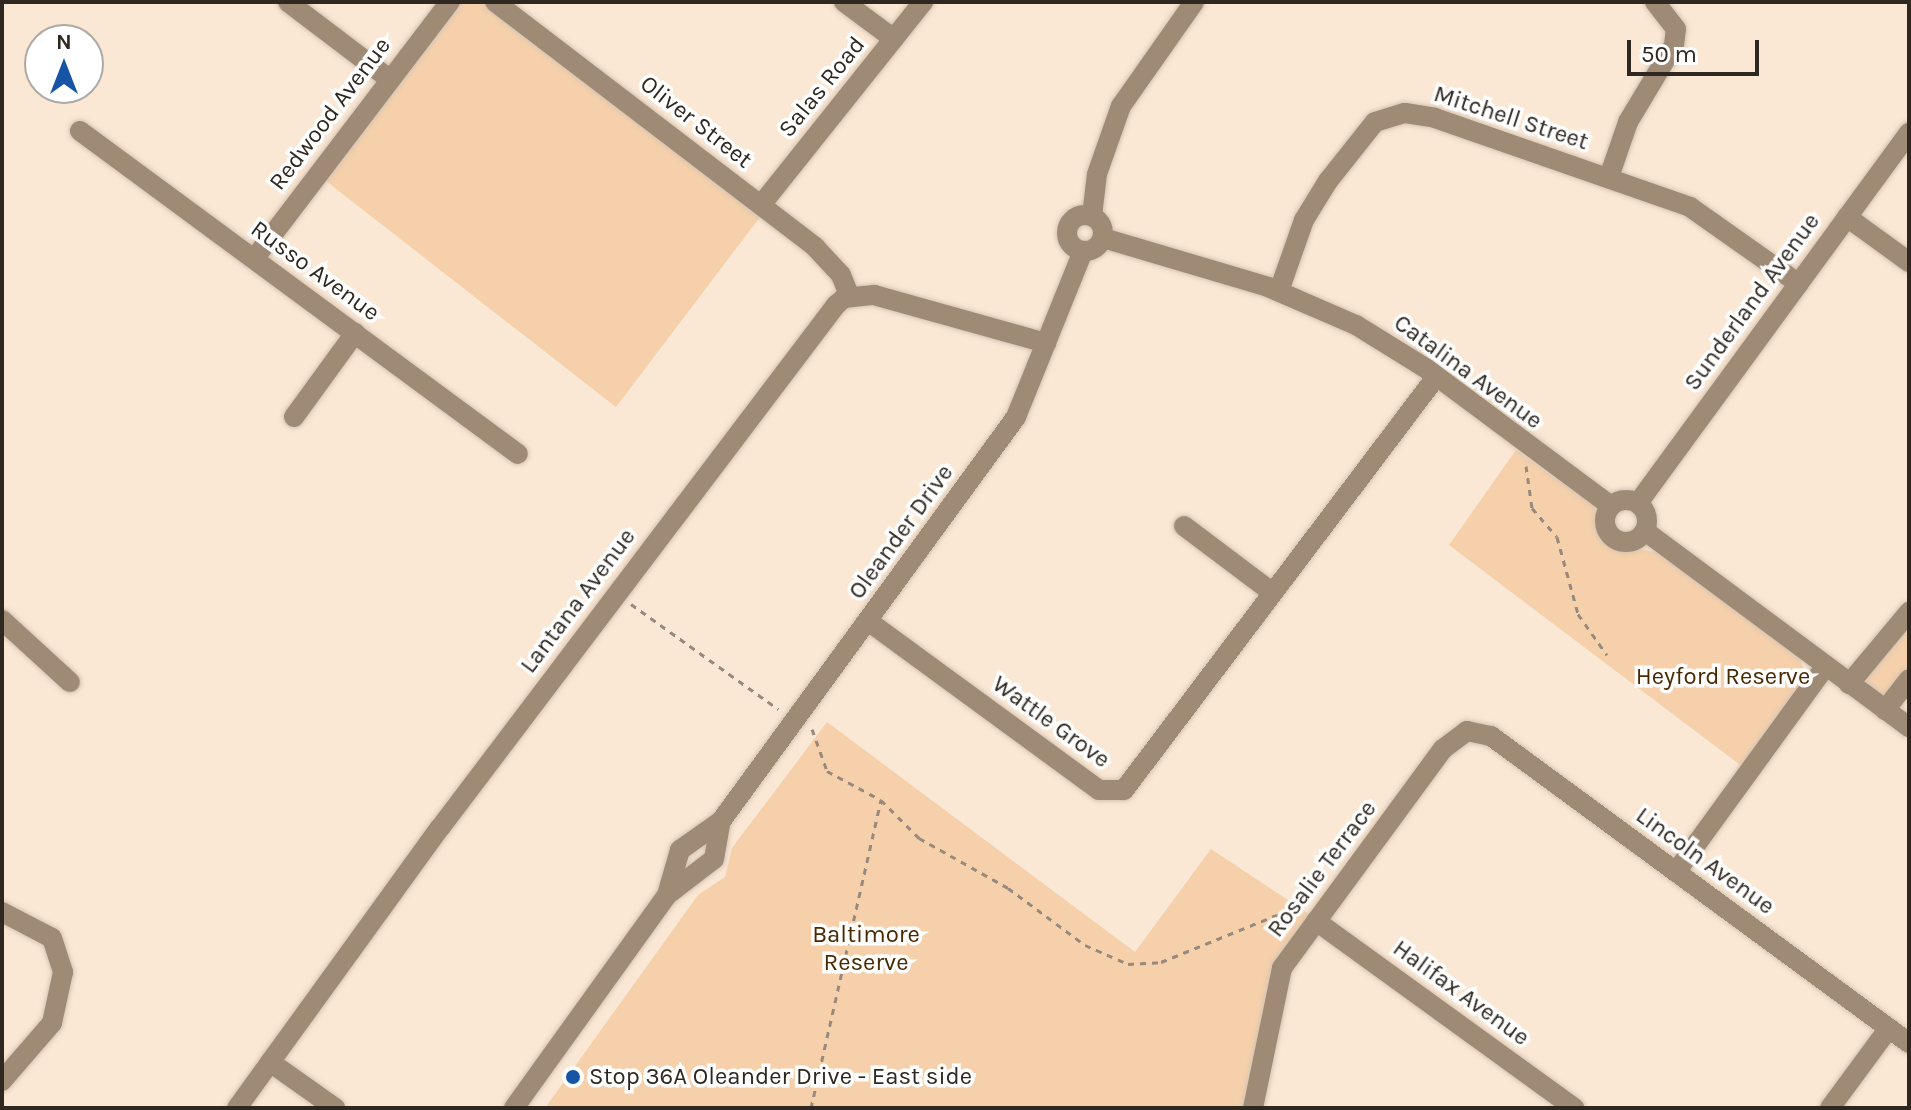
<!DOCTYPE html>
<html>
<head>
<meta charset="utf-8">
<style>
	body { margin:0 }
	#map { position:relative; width:1911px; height:1110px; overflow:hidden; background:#fae7d4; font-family:Karla,sans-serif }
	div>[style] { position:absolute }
	.green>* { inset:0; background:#f5d0ab }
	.path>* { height:3px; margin-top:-1.5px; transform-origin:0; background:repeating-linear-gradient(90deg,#978a7d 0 6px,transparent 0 12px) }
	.roads { filter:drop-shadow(0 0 2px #d5c5b4) drop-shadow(0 0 2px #d5c5b4) }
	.minor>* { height:20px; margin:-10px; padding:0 10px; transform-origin:10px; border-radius:10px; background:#9f8a76 }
	.minor>.ring { margin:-10px; padding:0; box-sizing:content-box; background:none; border:20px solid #9f8a76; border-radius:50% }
	.dots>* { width:22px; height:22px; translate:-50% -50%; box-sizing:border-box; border:4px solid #fff; border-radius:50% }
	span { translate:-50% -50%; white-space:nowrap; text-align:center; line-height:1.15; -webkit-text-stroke:7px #fff; paint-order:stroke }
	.street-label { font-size:24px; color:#2f2821 }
	.park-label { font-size:24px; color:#482900 }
	.poi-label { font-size:24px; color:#2f2821 }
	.left { translate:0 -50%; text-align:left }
	.frame { position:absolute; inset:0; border:4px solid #2f2821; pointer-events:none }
	.north { position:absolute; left:24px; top:24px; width:80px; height:80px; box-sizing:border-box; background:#fff; border:2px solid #aca9a6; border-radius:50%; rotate:0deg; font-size:22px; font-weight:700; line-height:32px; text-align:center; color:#2f2821 }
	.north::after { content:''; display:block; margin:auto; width:28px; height:36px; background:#1754a5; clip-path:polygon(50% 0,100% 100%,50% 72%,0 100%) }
	.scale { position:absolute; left:1627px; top:40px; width:132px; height:36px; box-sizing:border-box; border:4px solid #2f2821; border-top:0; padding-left:10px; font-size:24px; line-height:28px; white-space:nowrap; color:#2f2821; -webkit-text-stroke:6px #fff; paint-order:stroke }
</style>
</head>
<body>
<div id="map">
	<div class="green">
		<div style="clip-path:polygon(450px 2px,495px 2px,766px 209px,616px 407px,317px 174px)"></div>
		<div style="clip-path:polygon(1516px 450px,1593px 505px,1613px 544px,1656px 552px,1800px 657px,1806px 679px,1743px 767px,1449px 545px)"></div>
		<div style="clip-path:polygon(1909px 612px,1909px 679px,1885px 710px,1849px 684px)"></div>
		<div style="clip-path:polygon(827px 722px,1135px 952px,1211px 849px,1309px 914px,1287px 947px,1245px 1108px,545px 1108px,698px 895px,725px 877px,732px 848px)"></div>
	</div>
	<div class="path">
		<div style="left:1526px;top:466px;width:42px;rotate:81.9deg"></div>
		<div style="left:1532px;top:508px;width:38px;rotate:49deg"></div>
		<div style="left:1557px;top:537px;width:80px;rotate:74.7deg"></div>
		<div style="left:1578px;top:614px;width:50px;rotate:54.7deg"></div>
		<div style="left:631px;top:604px;width:181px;rotate:35.5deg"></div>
		<div style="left:812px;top:729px;width:45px;rotate:70.3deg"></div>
		<div style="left:827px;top:771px;width:61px;rotate:28.2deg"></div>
		<div style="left:881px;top:800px;width:54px;rotate:45deg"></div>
		<div style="left:919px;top:838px;width:102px;rotate:29.3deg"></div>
		<div style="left:1008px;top:888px;width:96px;rotate:36.5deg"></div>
		<div style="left:1085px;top:945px;width:47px;rotate:23.8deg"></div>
		<div style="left:1128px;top:964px;width:33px;rotate:-3deg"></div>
		<div style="left:1161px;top:962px;width:125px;rotate:-22.1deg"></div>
		<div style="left:1277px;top:915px;width:20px"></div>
		<div style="left:811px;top:1108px;width:316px;rotate:-77.2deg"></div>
	</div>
	<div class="roads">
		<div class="minor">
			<div style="left:288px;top:2px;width:126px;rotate:37.2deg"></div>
			<div style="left:495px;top:2px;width:403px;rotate:37.4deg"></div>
			<div style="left:815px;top:247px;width:38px;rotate:47deg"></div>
			<div style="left:841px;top:275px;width:24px;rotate:68deg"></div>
			<div style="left:844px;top:2px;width:62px;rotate:36.5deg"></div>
			<div style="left:80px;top:131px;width:544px;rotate:36.41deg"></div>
			<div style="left:1609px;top:177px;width:58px;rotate:-70.9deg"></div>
			<div style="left:1628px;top:122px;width:90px;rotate:-59.1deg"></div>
			<div style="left:1674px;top:45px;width:16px;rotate:-83deg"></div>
			<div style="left:1676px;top:29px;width:34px;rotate:-128deg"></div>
			<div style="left:761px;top:205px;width:260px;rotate:-51.4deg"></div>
			<div class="ring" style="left:1067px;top:215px;width:16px;height:16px"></div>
			<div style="left:1092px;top:216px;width:42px;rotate:-83.2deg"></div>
			<div style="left:1097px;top:174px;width:72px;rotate:-70.6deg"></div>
			<div style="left:1121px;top:106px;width:127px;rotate:-54.9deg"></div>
			<div style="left:1847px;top:217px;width:77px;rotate:36deg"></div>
			<div style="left:1103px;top:238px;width:172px;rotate:16.5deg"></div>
			<div style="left:1268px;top:287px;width:96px;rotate:23.4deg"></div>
			<div style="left:1356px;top:325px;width:84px;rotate:31.8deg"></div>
			<div style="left:1427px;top:369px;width:229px;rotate:36.7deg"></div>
			<div style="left:254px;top:259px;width:323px;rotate:-52.7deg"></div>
			<div style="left:1279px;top:291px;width:75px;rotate:-70.6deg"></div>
			<div style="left:1304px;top:220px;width:46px;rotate:-58.4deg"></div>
			<div style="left:1328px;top:181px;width:75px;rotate:-51.5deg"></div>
			<div style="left:1375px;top:122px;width:31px;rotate:-17deg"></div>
			<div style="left:1405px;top:113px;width:30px;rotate:9deg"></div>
			<div style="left:1435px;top:118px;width:270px;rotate:19.2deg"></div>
			<div style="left:1690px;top:207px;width:133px;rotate:35.2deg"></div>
			<div style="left:294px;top:417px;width:104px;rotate:-54deg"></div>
			<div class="ring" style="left:1605px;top:500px;width:22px;height:22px"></div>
			<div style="left:1638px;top:503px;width:459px;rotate:-53.8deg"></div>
			<div style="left:1184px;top:526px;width:111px;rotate:37deg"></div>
			<div style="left:1645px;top:531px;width:329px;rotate:36.6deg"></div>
			<div style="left:2px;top:620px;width:92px;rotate:42.4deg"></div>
			<div style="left:868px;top:621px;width:286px;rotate:36.2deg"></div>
			<div style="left:1099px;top:790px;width:25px"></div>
			<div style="left:1124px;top:790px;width:518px;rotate:-52.93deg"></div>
			<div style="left:1849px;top:684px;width:94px;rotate:-50.2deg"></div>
			<div style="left:1885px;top:710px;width:39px;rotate:-52deg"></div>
			<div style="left:1676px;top:872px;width:253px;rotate:-54deg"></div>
			<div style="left:667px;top:895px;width:47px;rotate:-73.9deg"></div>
			<div style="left:680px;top:850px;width:50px;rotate:-35.3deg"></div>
			<div style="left:721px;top:821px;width:500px;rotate:-53.86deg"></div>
			<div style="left:1016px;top:417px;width:179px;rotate:-68deg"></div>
			<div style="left:2px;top:912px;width:56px;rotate:27.5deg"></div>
			<div style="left:52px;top:938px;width:36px;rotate:72deg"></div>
			<div style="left:63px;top:972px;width:52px;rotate:102.2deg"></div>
			<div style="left:52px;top:1023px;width:77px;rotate:130.8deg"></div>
			<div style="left:1316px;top:921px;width:319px;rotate:35.9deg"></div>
			<div style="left:270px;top:1062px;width:80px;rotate:35.3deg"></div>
			<div style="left:237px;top:1108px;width:346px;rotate:-54.1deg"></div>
			<div style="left:440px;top:828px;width:656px;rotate:-52.87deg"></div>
			<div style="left:836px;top:305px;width:11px;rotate:-41deg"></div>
			<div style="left:844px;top:298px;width:30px;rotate:-6deg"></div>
			<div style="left:874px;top:295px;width:179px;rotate:15.6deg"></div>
			<div style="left:514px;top:1108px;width:262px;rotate:-54.3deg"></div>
			<div style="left:667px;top:895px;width:59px;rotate:-37.5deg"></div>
			<div style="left:714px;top:859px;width:39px;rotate:-80deg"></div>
			<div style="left:1253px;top:1108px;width:143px;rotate:-78.3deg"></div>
			<div style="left:1282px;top:968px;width:272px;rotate:-53.7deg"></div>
			<div style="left:1443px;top:749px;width:30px;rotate:-37deg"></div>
			<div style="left:1467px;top:731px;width:25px;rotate:12deg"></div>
			<div style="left:1491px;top:736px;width:519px;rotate:36.3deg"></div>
			<div style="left:1830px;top:1108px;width:99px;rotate:-53.6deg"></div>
		</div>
	</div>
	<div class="dots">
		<div style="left:573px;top:1077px;background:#1754a5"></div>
	</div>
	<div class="street-label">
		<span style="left:822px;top:87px;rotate:-51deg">Salas Road</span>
		<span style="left:330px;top:114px;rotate:-53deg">Redwood Avenue</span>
		<span style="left:1511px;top:118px;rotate:18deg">Mitchell Street</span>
		<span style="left:696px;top:122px;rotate:38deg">Oliver Street</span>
		<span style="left:315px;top:271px;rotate:36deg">Russo Avenue</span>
		<span style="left:1752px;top:302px;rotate:-54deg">Sunderland Avenue</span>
		<span style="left:1468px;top:372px;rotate:36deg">Catalina Avenue</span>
		<span style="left:901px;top:532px;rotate:-54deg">Oleander Drive</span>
		<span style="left:578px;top:601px;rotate:-53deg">Lantana Avenue</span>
		<span style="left:1051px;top:722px;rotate:36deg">Wattle Grove</span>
		<span style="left:1705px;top:861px;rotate:36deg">Lincoln Avenue</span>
		<span style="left:1322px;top:869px;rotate:-53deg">Rosalie Terrace</span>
		<span style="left:1461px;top:993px;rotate:36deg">Halifax Avenue</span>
	</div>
	<div class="park-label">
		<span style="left:1723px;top:677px">Heyford Reserve</span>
		<span style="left:866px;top:949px">Baltimore<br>Reserve</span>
	</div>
	<div class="poi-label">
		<span class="left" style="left:589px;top:1077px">Stop 36A Oleander Drive - East side</span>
	</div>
	<div class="frame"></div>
	<div class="north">N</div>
	<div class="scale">50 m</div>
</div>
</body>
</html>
